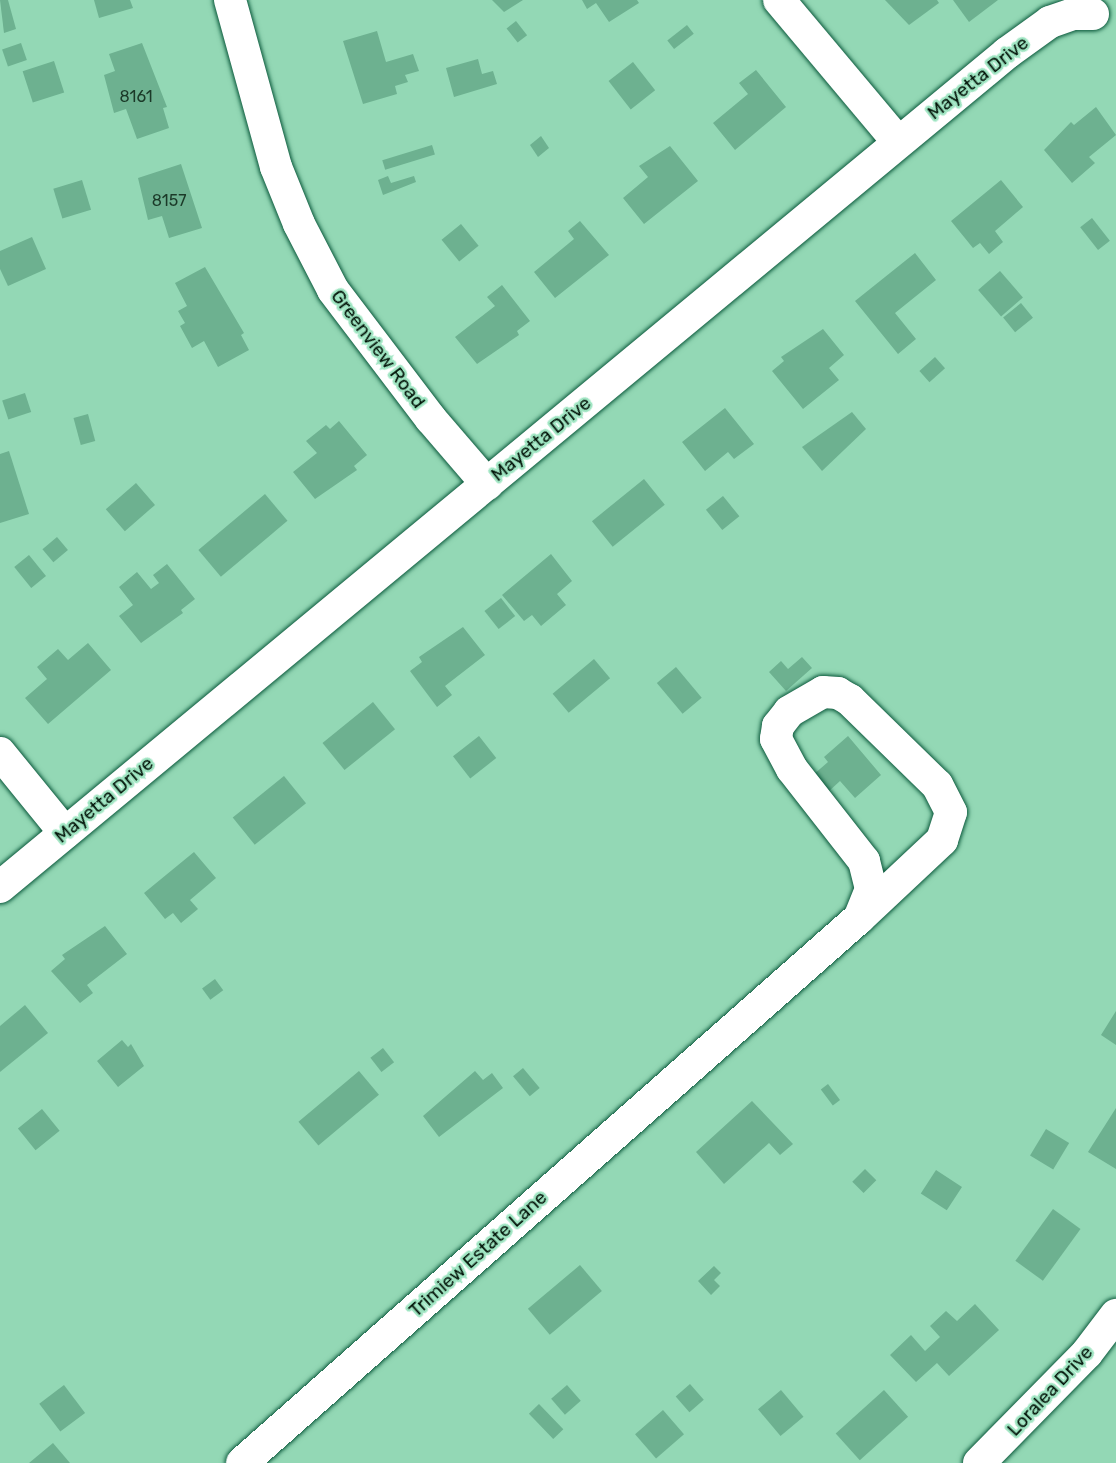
<!DOCTYPE html>
<html>
<head>
<meta charset="utf-8">
<style>
	body { margin:0 }
	#map { position:relative; width:1116px; height:1463px; overflow:hidden; background:#93d8b5; font-family:Rubik,sans-serif }
	div>[style] { position:absolute }
	.building>* { inset:0; background:#6db190; transform-origin:0 0 }
	.roads { filter:drop-shadow(0 0 2px #0b593c) drop-shadow(0 0 2px #0b593c) }
	.minor>* { height:32px; margin:-16px; padding:0 16px; transform-origin:16px; border-radius:16px; background:#fff }
	span { translate:-50% -50%; white-space:nowrap; text-align:center; line-height:1.15; -webkit-text-stroke:5px #9fe5c2; paint-order:stroke }
	.number-label { font-size:16px; color:#1b3928 }
	.number-label span { -webkit-text-stroke-width:0 }
	.street-label { font-size:19px; color:#001106 }
</style>
</head>
<body>
<div id="map">
	<div class="building">
		<div style="clip-path:polygon(0 0,8px 0,16px 29px,4px 33px)"></div>
		<div style="clip-path:polygon(94px 0,130px 0,133px 8px,99px 18px)"></div>
		<div style="clip-path:polygon(492px 0,523px 0,504px 12px)"></div>
		<div style="clip-path:polygon(582px 0,637px 0,639px 3px,609px 22px,596px 3px,587px 9px)"></div>
		<div style="clip-path:polygon(885px 0,937px 0,939px 3px,909px 25px)"></div>
		<div style="clip-path:polygon(953px 0,998px 0,969px 22px)"></div>
		<div style="left:516px;top:21px;width:18px;height:12px;rotate:52deg"></div>
		<div style="left:687px;top:25px;width:11px;height:25px;rotate:52deg"></div>
		<div style="clip-path:polygon(377px 31px,386px 62px,413px 54px,419px 71px,405px 75px,408px 82px,395px 86px,397px 94px,363px 104px,343px 41px)"></div>
		<div style="left:21px;top:43px;width:18px;height:20px;rotate:71deg"></div>
		<div style="clip-path:polygon(142px 43px,167px 107px,163px 108px,169px 128px,137px 139px,126px 109px,114px 113px,104px 75px,115px 71px,109px 54px)"></div>
		<div style="clip-path:polygon(478px 59px,482px 74px,493px 71px,497px 84px,454px 97px,446px 68px)"></div>
		<div style="left:54px;top:61px;width:33px;height:33px;rotate:72deg"></div>
		<div style="left:633px;top:62px;width:36px;height:31px;rotate:52deg"></div>
		<div style="clip-path:polygon(756px 70px,786px 107px,735px 150px,713px 123px,748px 94px,739px 83px)"></div>
		<div style="clip-path:polygon(1096px 107px,1116px 135px,1089px 157px,1095px 163px,1072px 183px,1044px 150px,1071px 122px,1074px 125px)"></div>
		<div style="clip-path:polygon(541px 136px,549px 148px,538px 157px,530px 145px)"></div>
		<div style="left:432px;top:145px;width:10px;height:52px;rotate:73deg"></div>
		<div style="clip-path:polygon(670px 146px,698px 181px,644px 224px,623px 198px,648px 177px,639px 166px)"></div>
		<div style="clip-path:polygon(181px 164px,202px 228px,169px 238px,162px 216px,148px 220px,138px 178px)"></div>
		<div style="clip-path:polygon(388px 176px,391px 183px,414px 176px,416px 182px,383px 195px,378px 180px)"></div>
		<div style="left:82px;top:180px;width:31px;height:30px;rotate:73deg"></div>
		<div style="clip-path:polygon(1001px 180px,1023px 207px,995px 231px,1003px 242px,989px 254px,980px 243px,973px 248px,951px 221px)"></div>
		<div style="left:1092px;top:218px;width:29px;height:15px;rotate:52deg"></div>
		<div style="clip-path:polygon(580px 221px,609px 255px,555px 298px,534px 272px,574px 239px,568px 231px)"></div>
		<div style="left:461px;top:224px;width:28px;height:25px;rotate:51deg"></div>
		<div style="clip-path:polygon(32px 237px,46px 269px,8px 286px,0 269px,0 251px)"></div>
		<div style="clip-path:polygon(915px 253px,936px 280px,895px 313px,916px 339px,898px 354px,855px 301px)"></div>
		<div style="clip-path:polygon(205px 267px,244px 333px,241px 335px,249px 350px,218px 367px,204px 341px,192px 348px,180px 326px,185px 323px,178px 311px,187px 306px,175px 283px)"></div>
		<div style="left:1000px;top:271px;width:35px;height:29px;rotate:49deg"></div>
		<div style="clip-path:polygon(502px 285px,530px 321px,517px 331px,519px 335px,477px 364px,455px 337px,495px 306px,487px 297px)"></div>
		<div style="left:1021px;top:303px;width:19px;height:23px;rotate:51deg"></div>
		<div style="clip-path:polygon(823px 329px,844px 355px,829px 368px,839px 380px,803px 409px,772px 371px,784px 361px,781px 357px)"></div>
		<div style="left:935px;top:357px;width:15px;height:21px;rotate:48deg"></div>
		<div style="left:25px;top:393px;width:20px;height:24px;rotate:72deg"></div>
		<div style="clip-path:polygon(725px 408px,754px 444px,734px 459px,728px 452px,705px 471px,682px 442px)"></div>
		<div style="clip-path:polygon(852px 412px,866px 429px,822px 471px,802px 447px)"></div>
		<div style="left:88px;top:414px;width:28px;height:15px;rotate:75deg"></div>
		<div style="clip-path:polygon(339px 421px,367px 455px,354px 466px,357px 470px,315px 499px,293px 472px,317px 453px,306px 441px,326px 425px,330px 429px)"></div>
		<div style="clip-path:polygon(9px 451px,29px 514px,0 523px,0 454px)"></div>
		<div style="left:644px;top:479px;width:33px;height:67px;rotate:51deg"></div>
		<div style="left:136px;top:483px;width:29px;height:40px;rotate:49deg"></div>
		<div style="left:265px;top:494px;width:35px;height:87px;rotate:50deg"></div>
		<div style="left:723px;top:496px;width:26px;height:22px;rotate:51deg"></div>
		<div style="left:57px;top:537px;width:17px;height:19px;rotate:50deg"></div>
		<div style="clip-path:polygon(551px 554px,572px 581px,557px 594px,566px 605px,541px 626px,532px 615px,524px 621px,502px 595px)"></div>
		<div style="left:29px;top:555px;width:27px;height:19px;rotate:51deg"></div>
		<div style="clip-path:polygon(167px 564px,195px 599px,181px 610px,183px 613px,141px 643px,119px 616px,133px 605px,119px 587px,137px 572px,151px 589px,159px 583px,153px 575px)"></div>
		<div style="left:501px;top:598px;width:23px;height:21px;rotate:52deg"></div>
		<div style="clip-path:polygon(463px 627px,485px 655px,445px 686px,452px 695px,437px 707px,410px 671px,422px 662px,419px 657px)"></div>
		<div style="clip-path:polygon(88px 643px,111px 670px,48px 724px,25px 698px,47px 679px,37px 667px,58px 649px,68px 660px)"></div>
		<div style="clip-path:polygon(802px 657px,812px 668px,786px 691px,769px 672px,781px 661px,788px 669px)"></div>
		<div style="left:594px;top:659px;width:25px;height:54px;rotate:50deg"></div>
		<div style="left:676px;top:667px;width:40px;height:25px;rotate:50deg"></div>
		<div style="left:373px;top:702px;width:35px;height:65px;rotate:51deg"></div>
		<div style="left:479px;top:736px;width:28px;height:33px;rotate:52deg"></div>
		<div style="clip-path:polygon(848px 736px,881px 775px,855px 798px,840px 781px,828px 792px,813px 775px,828px 762px,824px 757px)"></div>
		<div style="left:284px;top:776px;width:35px;height:66px;rotate:51deg"></div>
		<div style="clip-path:polygon(194px 852px,216px 878px,190px 900px,198px 909px,181px 923px,173px 913px,165px 919px,144px 893px)"></div>
		<div style="clip-path:polygon(105px 926px,127px 954px,87px 985px,93px 993px,80px 1003px,51px 971px,65px 959px,62px 955px)"></div>
		<div style="left:215px;top:979px;width:14px;height:16px;rotate:54deg"></div>
		<div style="clip-path:polygon(25px 1005px,48px 1033px,0 1072px,0 1026px)"></div>
		<div style="clip-path:polygon(1116px 1011px,1116px 1045px,1101px 1035px)"></div>
		<div style="clip-path:polygon(122px 1040px,128px 1047px,131px 1044px,144px 1066px,118px 1087px,97px 1061px)"></div>
		<div style="left:383px;top:1048px;width:18px;height:16px;rotate:52deg"></div>
		<div style="left:523px;top:1068px;width:26px;height:13px;rotate:50deg"></div>
		<div style="left:359px;top:1071px;width:31px;height:79px;rotate:50deg"></div>
		<div style="clip-path:polygon(475px 1071px,483px 1080px,492px 1073px,503px 1088px,439px 1137px,423px 1116px)"></div>
		<div style="left:828px;top:1084px;width:20px;height:9px;rotate:53deg"></div>
		<div style="clip-path:polygon(752px 1101px,793px 1144px,780px 1155px,769px 1143px,724px 1184px,696px 1152px)"></div>
		<div style="clip-path:polygon(1116px 1108px,1116px 1169px,1088px 1152px)"></div>
		<div style="left:42px;top:1109px;width:28px;height:31px;rotate:51deg"></div>
		<div style="left:1046px;top:1129px;width:27px;height:31px;rotate:31deg"></div>
		<div style="left:865px;top:1169px;width:16px;height:18px;rotate:45deg"></div>
		<div style="left:936px;top:1170px;width:31px;height:28px;rotate:33deg"></div>
		<div style="left:1053px;top:1209px;width:34px;height:64px;rotate:36deg"></div>
		<div style="left:580px;top:1265px;width:34px;height:68px;rotate:50deg"></div>
		<div style="clip-path:polygon(714px 1266px,721px 1273px,714px 1280px,720px 1286px,711px 1295px,698px 1281px)"></div>
		<div style="clip-path:polygon(975px 1304px,999px 1330px,949px 1376px,937px 1363px,916px 1382px,890px 1355px,911px 1335px,925px 1351px,940px 1337px,930px 1326px,946px 1311px,957px 1321px)"></div>
		<div style="left:690px;top:1384px;width:21px;height:19px;rotate:49deg"></div>
		<div style="left:64px;top:1385px;width:35px;height:31px;rotate:53deg"></div>
		<div style="left:567px;top:1385px;width:21px;height:21px;rotate:49deg"></div>
		<div style="left:781px;top:1390px;width:35px;height:30px;rotate:50deg"></div>
		<div style="left:884px;top:1390px;width:36px;height:65px;rotate:48deg"></div>
		<div style="left:539px;top:1404px;width:35px;height:14px;rotate:46deg"></div>
		<div style="left:663px;top:1410px;width:32px;height:37px;rotate:49deg"></div>
		<div style="clip-path:polygon(53px 1443px,70px 1463px,29px 1463px)"></div>
	</div>
	<div class="roads">
		<div class="minor">
			<div style="left:230px;top:0;width:173px;rotate:74.6deg"></div>
			<div style="left:276px;top:167px;width:61px;rotate:68deg"></div>
			<div style="left:299px;top:224px;width:74px;rotate:62.7deg"></div>
			<div style="left:333px;top:290px;width:162px;rotate:52.8deg"></div>
			<div style="left:431px;top:419px;width:86px;rotate:49.3deg"></div>
			<div style="left:779px;top:0;width:185px;rotate:50deg"></div>
			<div style="left:0;top:753px;width:103px;rotate:50.9deg"></div>
			<div style="left:0;top:887px;width:1308px;rotate:-39.63deg"></div>
			<div style="left:1007px;top:53px;width:53px;rotate:-35.8deg"></div>
			<div style="left:1050px;top:22px;width:24px;rotate:-19deg"></div>
			<div style="left:1073px;top:14px;width:20px"></div>
			<div style="left:242px;top:1463px;width:823px;rotate:-41.45deg"></div>
			<div style="left:859px;top:918px;width:114px;rotate:-43.2deg"></div>
			<div style="left:942px;top:840px;width:29px;rotate:-72deg"></div>
			<div style="left:951px;top:812px;width:30px;rotate:-117deg"></div>
			<div style="left:937px;top:785px;width:122px;rotate:-135.7deg"></div>
			<div style="left:850px;top:700px;width:14px;rotate:-150deg"></div>
			<div style="left:838px;top:693px;width:15px;rotate:-176deg"></div>
			<div style="left:823px;top:692px;width:39px;rotate:150deg"></div>
			<div style="left:789px;top:712px;width:18px;rotate:128deg"></div>
			<div style="left:778px;top:726px;width:13px;rotate:99deg"></div>
			<div style="left:776px;top:739px;width:34px;rotate:62deg"></div>
			<div style="left:792px;top:769px;width:117px;rotate:52deg"></div>
			<div style="left:864px;top:861px;width:29px;rotate:76deg"></div>
			<div style="left:871px;top:889px;width:31px;rotate:112deg"></div>
			<div style="left:979px;top:1463px;width:154px;rotate:-45.5deg"></div>
			<div style="left:1087px;top:1353px;width:48px;rotate:-52.7deg"></div>
		</div>
	</div>
	<div class="number-label">
		<span style="left:136px;top:97px">8161</span>
		<span style="left:169px;top:201px">8157</span>
	</div>
	<div class="street-label">
		<span style="left:978px;top:78px;rotate:-38deg">Mayetta Drive</span>
		<span style="left:378px;top:349px;rotate:53deg">Greenview Road</span>
		<span style="left:541px;top:439px;rotate:-39deg">Mayetta Drive</span>
		<span style="left:104px;top:800px;rotate:-40deg">Mayetta Drive</span>
		<span style="left:478px;top:1254px;rotate:-42deg">Trimiew Estate Lane</span>
		<span style="left:1050px;top:1391px;rotate:-47deg">Loralea Drive</span>
	</div>
</div>
</body>
</html>
